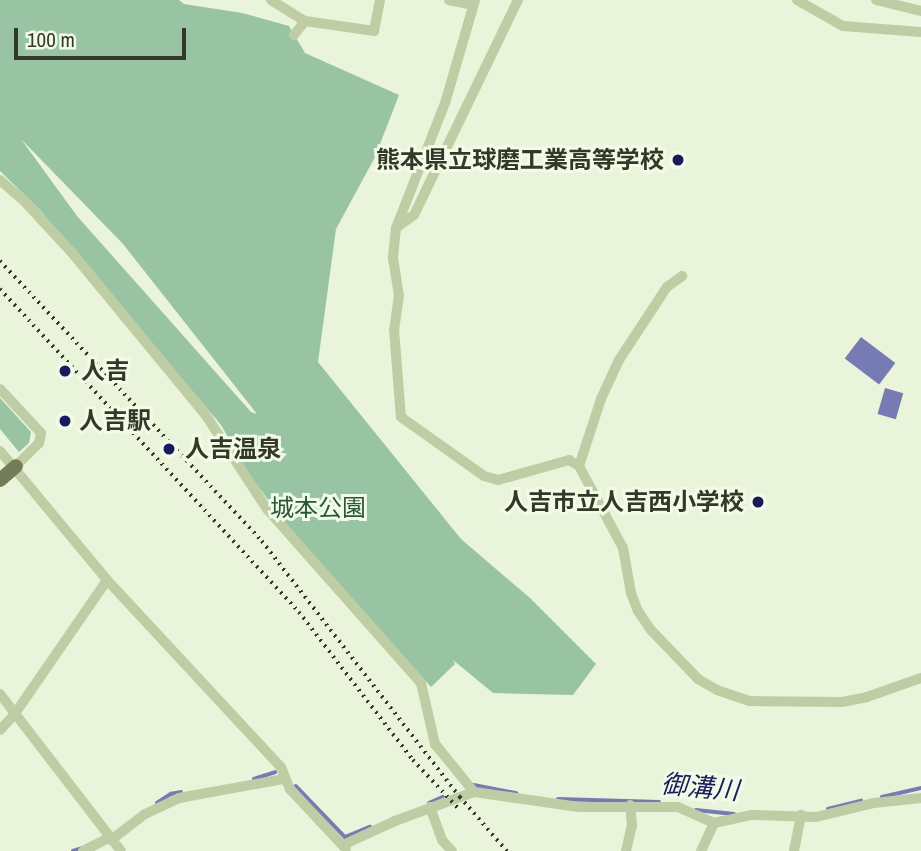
<!DOCTYPE html>
<html>
<head>
<meta charset="utf-8">
<style>
	body { margin:0 }
	#map { position:relative; width:921px; height:851px; overflow:hidden; background:#e9f4da; font-family:"Archivo Narrow","Noto Sans JP",sans-serif }
	div>[style] { position:absolute }
	.green>* { inset:0; background:#99c4a3 }
	.water>* { inset:0; background:#777bb3; transform-origin:0 0 }
	.stream>* { height:3.5px; margin:-1.75px; padding:0 1.75px; transform-origin:1.75px; border-radius:1.75px; background:#777bb3 }
	.minor>* { height:10px; margin:-5px; padding:0 5px; transform-origin:5px; border-radius:5px; background:#bfcda5 }
	.major>* { height:14px; margin:-7px; padding:0 7px; transform-origin:7px; border-radius:7px; background:#737b57 }
	.rail>* { height:3.5px; margin-top:-1.75px; transform-origin:0; background:repeating-linear-gradient(90deg,#343827 0 2px,transparent 0 7px) }
	.dots>* { width:19px; height:19px; translate:-50% -50%; box-sizing:border-box; border:4px solid #f2fbe7; border-radius:50% }
	span { translate:-50% -50%; white-space:nowrap; text-align:center; line-height:1.15; -webkit-text-stroke:6px #f2fbe7; paint-order:stroke }
	.poi-label { font-size:24px; color:#343827; font-weight:700 }
	.right { translate:-100% -50%; text-align:right }
	.left { translate:0 -50%; text-align:left }
	.park-label { font-size:24px; color:#295835 }
	.water-label { font-size:26px; color:#191c5c; font-style:italic }
	.scale { position:absolute; left:14px; top:28px; width:172px; height:32px; box-sizing:border-box; border:4px solid #343827; border-top:0; padding-left:9px; font-size:21px; line-height:24px; white-space:nowrap; color:#343827; -webkit-text-stroke:5px #f2fbe7; paint-order:stroke }
</style>
</head>
<body>
<div id="map">
	<div class="green">
		<div style="clip-path:polygon(evenodd,0 0,179px 0,184px 4px,242px 13px,289px 26px,305px 53px,399px 95px,375px 157px,336px 229px,318px 362px,461px 539px,530px 598px,596px 664px,573px 695px,493px 693px,453px 660px,455px 664px,431px 687px,286px 524px,249px 474px,221px 425px,39px 209px,0 171px,0 0,21px 139px,123px 244px,257px 414px,251px 412px,77px 216px,21px 139px)"></div>
		<div style="clip-path:polygon(0 398px,31px 432px,29px 443px,19px 452px,0 429px)"></div>
	</div>
	<div class="water">
		<div style="left:861px;top:337px;width:43px;height:27px;rotate:37deg"></div>
		<div style="left:885px;top:388px;width:19px;height:27px;rotate:16deg"></div>
	</div>
	<div class="stream">
		<div style="left:254px;top:779px;width:22px;rotate:-18deg"></div>
		<div style="left:474px;top:785px;width:43px;rotate:10.8deg"></div>
		<div style="left:296px;top:786px;width:71px;rotate:46.1deg"></div>
		<div style="left:345px;top:837px;width:27px;rotate:-22deg"></div>
		<div style="left:882px;top:797px;width:40px;rotate:-13deg"></div>
		<div style="left:558px;top:799px;width:101px;rotate:1.7deg"></div>
		<div style="left:157px;top:803px;width:17px;rotate:-33deg"></div>
		<div style="left:171px;top:794px;width:10px;rotate:-11deg"></div>
		<div style="left:429px;top:803px;width:15px;rotate:-23deg"></div>
		<div style="left:828px;top:809px;width:34px;rotate:-14deg"></div>
		<div style="left:696px;top:810px;width:38px;rotate:6deg"></div>
		<div style="left:73px;top:851px;width:9px;rotate:-18deg"></div>
	</div>
	<div class="minor">
		<div style="left:271px;top:0;width:40px;rotate:32deg"></div>
		<div style="left:449px;top:0;width:25px;rotate:12deg"></div>
		<div style="left:475px;top:0;width:107px;rotate:106.2deg"></div>
		<div style="left:445px;top:103px;width:134px;rotate:111.4deg"></div>
		<div style="left:396px;top:228px;width:30px;rotate:96deg"></div>
		<div style="left:393px;top:258px;width:37px;rotate:81deg"></div>
		<div style="left:399px;top:295px;width:34px;rotate:98deg"></div>
		<div style="left:394px;top:329px;width:88px;rotate:85.5deg"></div>
		<div style="left:401px;top:417px;width:102px;rotate:35.4deg"></div>
		<div style="left:484px;top:476px;width:15px;rotate:16deg"></div>
		<div style="left:498px;top:480px;width:74px;rotate:-15.7deg"></div>
		<div style="left:569px;top:460px;width:12px;rotate:31deg"></div>
		<div style="left:579px;top:466px;width:93px;rotate:61.8deg"></div>
		<div style="left:623px;top:548px;width:46px;rotate:79.9deg"></div>
		<div style="left:631px;top:593px;width:19px;rotate:69deg"></div>
		<div style="left:638px;top:611px;width:23px;rotate:56deg"></div>
		<div style="left:651px;top:630px;width:68px;rotate:46.2deg"></div>
		<div style="left:698px;top:679px;width:22px;rotate:30deg"></div>
		<div style="left:717px;top:690px;width:34px;rotate:19deg"></div>
		<div style="left:749px;top:701px;width:93px;rotate:0.6deg"></div>
		<div style="left:842px;top:702px;width:25px;rotate:-11deg"></div>
		<div style="left:867px;top:697px;width:57px;rotate:-19.4deg"></div>
		<div style="left:797px;top:0;width:53px;rotate:29.5deg"></div>
		<div style="left:843px;top:26px;width:78px;rotate:4.4deg"></div>
		<div style="left:876px;top:0;width:46px;rotate:13.7deg"></div>
		<div style="left:294px;top:35px;width:18px;rotate:-52deg"></div>
		<div style="left:305px;top:21px;width:70px;rotate:8.2deg"></div>
		<div style="left:374px;top:31px;width:32px;rotate:-79deg"></div>
		<div style="left:0;top:180px;width:35px;rotate:41deg"></div>
		<div style="left:26px;top:203px;width:69px;rotate:47.3deg"></div>
		<div style="left:73px;top:254px;width:207px;rotate:50.5deg"></div>
		<div style="left:205px;top:414px;width:113px;rotate:56.9deg"></div>
		<div style="left:267px;top:509px;width:232px;rotate:48.5deg"></div>
		<div style="left:421px;top:683px;width:63px;rotate:77.1deg"></div>
		<div style="left:435px;top:744px;width:62px;rotate:50.9deg"></div>
		<div style="left:396px;top:228px;width:22px;rotate:-36deg"></div>
		<div style="left:414px;top:215px;width:239px;rotate:-64.2deg"></div>
		<div style="left:0;top:389px;width:60px;rotate:47deg"></div>
		<div style="left:41px;top:433px;width:10px;rotate:101deg"></div>
		<div style="left:39px;top:443px;width:33px;rotate:135deg"></div>
		<div style="left:0;top:451px;width:168px;rotate:50.3deg"></div>
		<div style="left:107px;top:580px;width:255px;rotate:47.1deg"></div>
		<div style="left:281px;top:767px;width:24px;rotate:68deg"></div>
		<div style="left:290px;top:789px;width:82px;rotate:47deg"></div>
		<div style="left:579px;top:466px;width:71px;rotate:-71.8deg"></div>
		<div style="left:601px;top:399px;width:43px;rotate:-65.2deg"></div>
		<div style="left:619px;top:360px;width:87px;rotate:-56.7deg"></div>
		<div style="left:667px;top:287px;width:19px;rotate:-36deg"></div>
		<div style="left:0;top:694px;width:198px;rotate:52.4deg"></div>
		<div style="left:0;top:730px;width:21px;rotate:-47deg"></div>
		<div style="left:14px;top:715px;width:164px;rotate:-55.4deg"></div>
		<div style="left:430px;top:807px;width:35px;rotate:70deg"></div>
		<div style="left:442px;top:840px;width:15px;rotate:48deg"></div>
		<div style="left:111px;top:840px;width:43px;rotate:-37.4deg"></div>
		<div style="left:145px;top:814px;width:38px;rotate:-25deg"></div>
		<div style="left:179px;top:798px;width:107px;rotate:-10.3deg"></div>
		<div style="left:343px;top:845px;width:57px;rotate:-24.8deg"></div>
		<div style="left:395px;top:821px;width:84px;rotate:-20.2deg"></div>
		<div style="left:474px;top:792px;width:106px;rotate:8.1deg"></div>
		<div style="left:579px;top:807px;width:99px"></div>
		<div style="left:678px;top:807px;width:39px;rotate:24deg"></div>
		<div style="left:714px;top:823px;width:40px;rotate:-12deg"></div>
		<div style="left:753px;top:815px;width:63px;rotate:1.8deg"></div>
		<div style="left:816px;top:817px;width:60px;rotate:-13.6deg"></div>
		<div style="left:874px;top:803px;width:47px;rotate:-6.1deg"></div>
		<div style="left:83px;top:851px;width:28px;rotate:-27deg"></div>
		<div style="left:626px;top:851px;width:26px;rotate:-77deg"></div>
		<div style="left:632px;top:826px;width:21px;rotate:-95deg"></div>
		<div style="left:701px;top:851px;width:31px;rotate:-65deg"></div>
		<div style="left:794px;top:851px;width:37px;rotate:-79deg"></div>
	</div>
	<div class="major">
		<div style="left:0;top:480px;width:21px;rotate:-41deg"></div>
	</div>
	<div class="rail">
		<div style="left:0;top:261px;width:383px;rotate:46.9deg"></div>
		<div style="left:262px;top:541px;width:324px;rotate:52.3deg"></div>
		<div style="left:460px;top:797px;width:72px;rotate:49deg"></div>
		<div style="left:0;top:289px;width:440px;rotate:47.2deg"></div>
		<div style="left:299px;top:612px;width:187px;rotate:52.4deg"></div>
		<div style="left:413px;top:760px;width:66px;rotate:46.8deg"></div>
	</div>
	<div class="dots">
		<div style="left:678px;top:160px;background:#191c5c"></div>
		<div style="left:65px;top:371px;background:#191c5c"></div>
		<div style="left:65px;top:421px;background:#191c5c"></div>
		<div style="left:169px;top:449px;background:#191c5c"></div>
		<div style="left:758px;top:502px;background:#191c5c"></div>
	</div>
	<div class="poi-label">
		<span class="right" style="left:664px;top:160px">熊本県立球磨工業高等学校</span>
		<span class="left" style="left:81px;top:371px">人吉</span>
		<span class="left" style="left:79px;top:421px">人吉駅</span>
		<span class="left" style="left:185px;top:449px">人吉温泉</span>
		<span class="right" style="left:744px;top:502px">人吉市立人吉西小学校</span>
	</div>
	<div class="park-label">
		<span style="left:318px;top:508px">城本公園</span>
	</div>
	<div class="water-label">
		<span style="left:700px;top:787px;rotate:5deg">御溝川</span>
	</div>
	<div class="scale">100 m</div>
</div>
</body>
</html>
